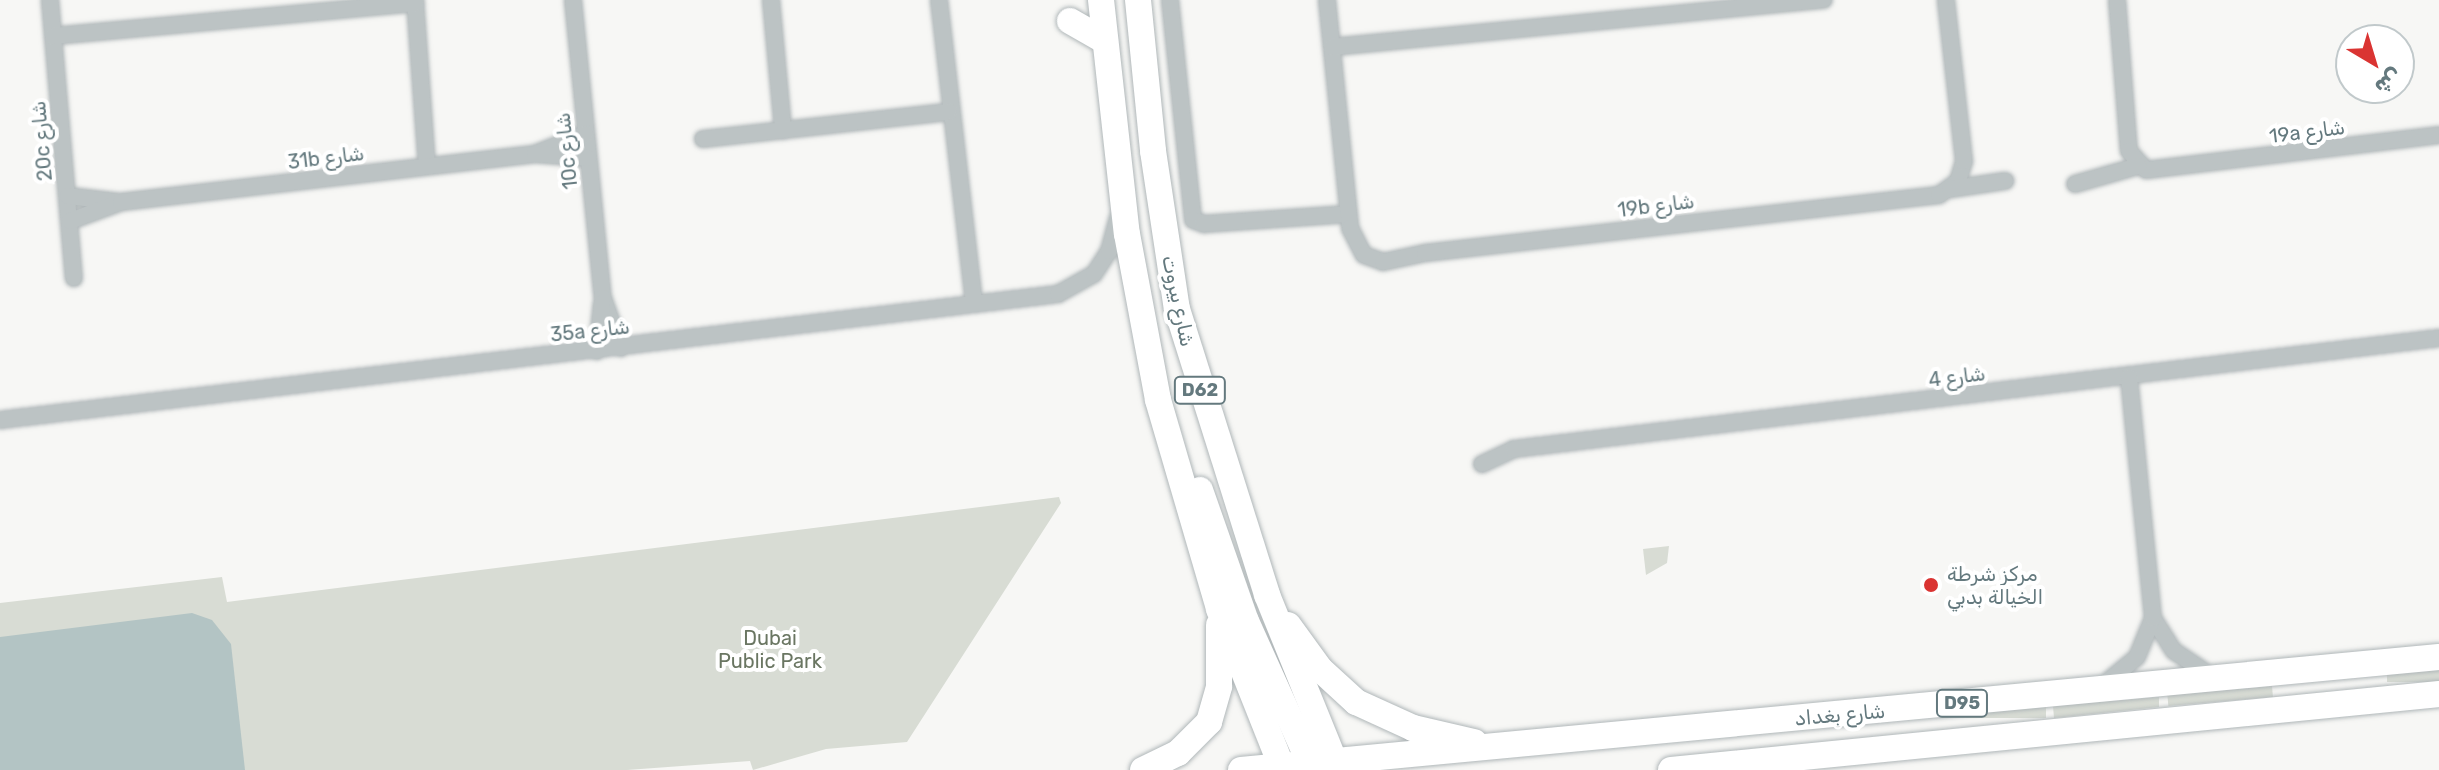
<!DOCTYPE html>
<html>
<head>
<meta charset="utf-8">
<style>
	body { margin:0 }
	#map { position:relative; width:2439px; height:770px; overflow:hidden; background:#f7f7f5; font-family:Rubik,Vazirmatn,sans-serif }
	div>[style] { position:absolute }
	.green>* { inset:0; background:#d8dcd4; transform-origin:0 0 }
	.water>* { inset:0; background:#b3c4c4 }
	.roads { filter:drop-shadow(0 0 2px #b0b7b9) drop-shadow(0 0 2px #b0b7b9) }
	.minor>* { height:16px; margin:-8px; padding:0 8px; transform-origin:8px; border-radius:8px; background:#bcc3c4 }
	.primary>* { height:26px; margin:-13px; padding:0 13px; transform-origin:13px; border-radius:13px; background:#fff }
	.dots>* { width:22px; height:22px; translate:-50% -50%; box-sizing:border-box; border:4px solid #fff; border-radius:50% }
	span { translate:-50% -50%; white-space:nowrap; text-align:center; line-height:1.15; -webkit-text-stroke:8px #fff; paint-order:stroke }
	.shield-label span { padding:2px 6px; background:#fff; border:2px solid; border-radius:6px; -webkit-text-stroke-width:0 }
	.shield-label { font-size:18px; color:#64797e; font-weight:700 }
	.street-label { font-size:20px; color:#64797e }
	.poi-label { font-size:20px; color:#64797e }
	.left { translate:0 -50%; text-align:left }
	.park-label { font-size:20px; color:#6a7662 }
	.north { position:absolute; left:2335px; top:24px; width:80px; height:80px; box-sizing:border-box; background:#fff; border:2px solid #c1c9cb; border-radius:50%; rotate:142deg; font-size:22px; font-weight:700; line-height:32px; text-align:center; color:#64797e }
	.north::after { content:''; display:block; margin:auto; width:28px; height:36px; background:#da3432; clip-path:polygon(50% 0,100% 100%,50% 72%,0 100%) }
</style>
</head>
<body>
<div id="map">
	<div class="green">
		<div style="clip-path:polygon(1059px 497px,1061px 503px,907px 742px,826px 749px,753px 770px,750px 761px,627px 770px,0 770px,0 603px,222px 577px,227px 602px)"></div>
		<div style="clip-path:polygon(1669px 546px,1667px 563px,1646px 575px,1643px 549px)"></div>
		<div style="left:2439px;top:670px;width:12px;height:52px;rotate:90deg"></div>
		<div style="left:2272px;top:686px;width:11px;height:105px;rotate:85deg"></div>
		<div style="clip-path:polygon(2159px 697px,2159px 707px,2054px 718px,2053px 706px)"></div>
		<div style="left:2046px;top:707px;width:11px;height:106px;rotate:90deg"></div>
	</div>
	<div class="water">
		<div style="clip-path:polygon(192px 613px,212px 620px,231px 644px,245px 770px,0 770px,0 637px)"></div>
	</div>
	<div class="roads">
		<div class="minor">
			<div style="left:50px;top:0;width:279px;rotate:85.1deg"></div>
			<div style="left:415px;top:0;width:166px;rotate:85.9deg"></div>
			<div style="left:573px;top:0;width:300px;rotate:84.3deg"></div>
			<div style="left:603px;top:298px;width:53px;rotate:70.2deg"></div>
			<div style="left:771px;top:0;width:131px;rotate:84.7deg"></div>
			<div style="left:939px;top:0;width:305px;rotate:83.4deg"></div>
			<div style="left:1170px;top:0;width:221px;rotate:84deg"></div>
			<div style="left:1193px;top:220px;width:12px;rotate:20deg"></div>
			<div style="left:1204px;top:224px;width:144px;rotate:-4deg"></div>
			<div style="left:1327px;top:0;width:229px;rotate:84.2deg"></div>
			<div style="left:1350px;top:228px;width:30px;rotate:63deg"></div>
			<div style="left:1364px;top:255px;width:20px;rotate:20deg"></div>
			<div style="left:1383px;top:262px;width:43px;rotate:-12.1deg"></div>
			<div style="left:1425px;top:253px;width:517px;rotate:-6.44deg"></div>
			<div style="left:1939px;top:195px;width:24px;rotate:-36deg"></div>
			<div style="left:1958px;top:181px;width:21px;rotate:-73deg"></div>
			<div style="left:1964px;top:161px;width:162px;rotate:-96.4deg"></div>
			<div style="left:2117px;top:0;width:151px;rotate:85.5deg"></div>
			<div style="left:2129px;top:151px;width:25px;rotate:48deg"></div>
			<div style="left:2146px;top:170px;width:295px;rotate:-6.8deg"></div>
			<div style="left:53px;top:36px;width:364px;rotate:-5.2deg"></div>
			<div style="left:1332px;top:47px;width:494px;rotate:-5.5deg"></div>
			<div style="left:703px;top:139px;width:247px;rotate:-6.3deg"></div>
			<div style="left:537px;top:153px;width:52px;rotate:-21.6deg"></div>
			<div style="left:2075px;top:184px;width:66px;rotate:-15.9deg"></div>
			<div style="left:1950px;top:189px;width:56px;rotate:-8.3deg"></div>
			<div style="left:68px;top:196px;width:51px;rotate:6.7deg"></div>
			<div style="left:70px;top:221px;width:54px;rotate:-20.4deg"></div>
			<div style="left:121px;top:202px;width:417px;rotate:-6.6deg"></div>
			<div style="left:535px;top:154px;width:53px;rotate:4.3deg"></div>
			<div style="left:597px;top:351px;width:48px;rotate:-84.1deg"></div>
			<div style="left:0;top:420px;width:1065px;rotate:-6.79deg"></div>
			<div style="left:1058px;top:294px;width:41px;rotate:-29.1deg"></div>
			<div style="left:1094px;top:274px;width:27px;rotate:-57deg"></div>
			<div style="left:1109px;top:251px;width:35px;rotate:-75deg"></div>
			<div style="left:1482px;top:464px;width:35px;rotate:-25deg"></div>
			<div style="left:1514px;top:449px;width:932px;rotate:-6.84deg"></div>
			<div style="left:2153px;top:618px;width:39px;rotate:58deg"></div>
			<div style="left:2174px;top:651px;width:47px;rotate:33.7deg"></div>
			<div style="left:2102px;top:686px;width:45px;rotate:-39.6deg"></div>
			<div style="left:2137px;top:657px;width:42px;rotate:-67.7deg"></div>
			<div style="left:2153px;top:618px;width:242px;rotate:-95.7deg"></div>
		</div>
		<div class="primary">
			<div style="left:1101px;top:0;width:235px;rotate:83.7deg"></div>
			<div style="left:1127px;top:234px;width:169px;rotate:79.4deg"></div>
			<div style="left:1158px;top:400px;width:218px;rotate:73.7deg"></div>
			<div style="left:1219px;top:609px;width:173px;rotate:68.3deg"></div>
			<div style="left:1138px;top:0;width:152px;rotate:84.3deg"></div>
			<div style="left:1153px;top:151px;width:160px;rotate:81.4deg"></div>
			<div style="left:1177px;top:309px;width:300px;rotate:72.5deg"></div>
			<div style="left:1267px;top:595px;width:189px;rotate:67.9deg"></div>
			<div style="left:1070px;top:21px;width:40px;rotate:29.7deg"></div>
			<div style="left:1200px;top:490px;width:139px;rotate:70.7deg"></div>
			<div style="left:1246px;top:621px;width:163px;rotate:65.8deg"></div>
			<div style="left:1288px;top:625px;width:54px;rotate:54deg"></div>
			<div style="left:1320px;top:669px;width:49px;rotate:42.5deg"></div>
			<div style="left:1356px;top:702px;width:63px;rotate:24.5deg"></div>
			<div style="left:1413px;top:728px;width:63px;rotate:12.9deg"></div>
			<div style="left:1143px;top:770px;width:39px;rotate:-26deg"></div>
			<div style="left:1178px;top:753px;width:44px;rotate:-45deg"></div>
			<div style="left:1209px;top:722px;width:37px;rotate:-74deg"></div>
			<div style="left:1219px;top:686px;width:61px;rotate:-90deg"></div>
			<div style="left:1241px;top:770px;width:1203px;rotate:-5.39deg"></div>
			<div style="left:1671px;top:770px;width:772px;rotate:-5.65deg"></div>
		</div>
	</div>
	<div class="dots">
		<div style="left:1931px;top:585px;background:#da3432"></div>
	</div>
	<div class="shield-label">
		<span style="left:1200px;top:390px">D62</span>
		<span style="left:1962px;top:703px">D95</span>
	</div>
	<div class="street-label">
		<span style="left:2307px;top:132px;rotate:-7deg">19a شارع</span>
		<span style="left:42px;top:141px;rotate:-95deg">20c شارع</span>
		<span style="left:567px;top:151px;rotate:-96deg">10c شارع</span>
		<span style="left:326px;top:158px;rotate:-7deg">31b شارع</span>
		<span style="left:1656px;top:206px;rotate:-7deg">19b شارع</span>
		<span style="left:1178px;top:301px;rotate:78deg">شارع بيروت</span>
		<span style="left:590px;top:331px;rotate:-6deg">35a شارع</span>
		<span style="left:1957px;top:377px;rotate:-7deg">شارع 4</span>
		<span style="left:1840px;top:715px;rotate:-5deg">شارع بغداد</span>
	</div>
	<div class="poi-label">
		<span class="left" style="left:1947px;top:586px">مركز شرطة<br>الخيالة بدبي</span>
	</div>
	<div class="park-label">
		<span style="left:770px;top:650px">Dubai<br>Public Park</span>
	</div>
	<div class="north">ش</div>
</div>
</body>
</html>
